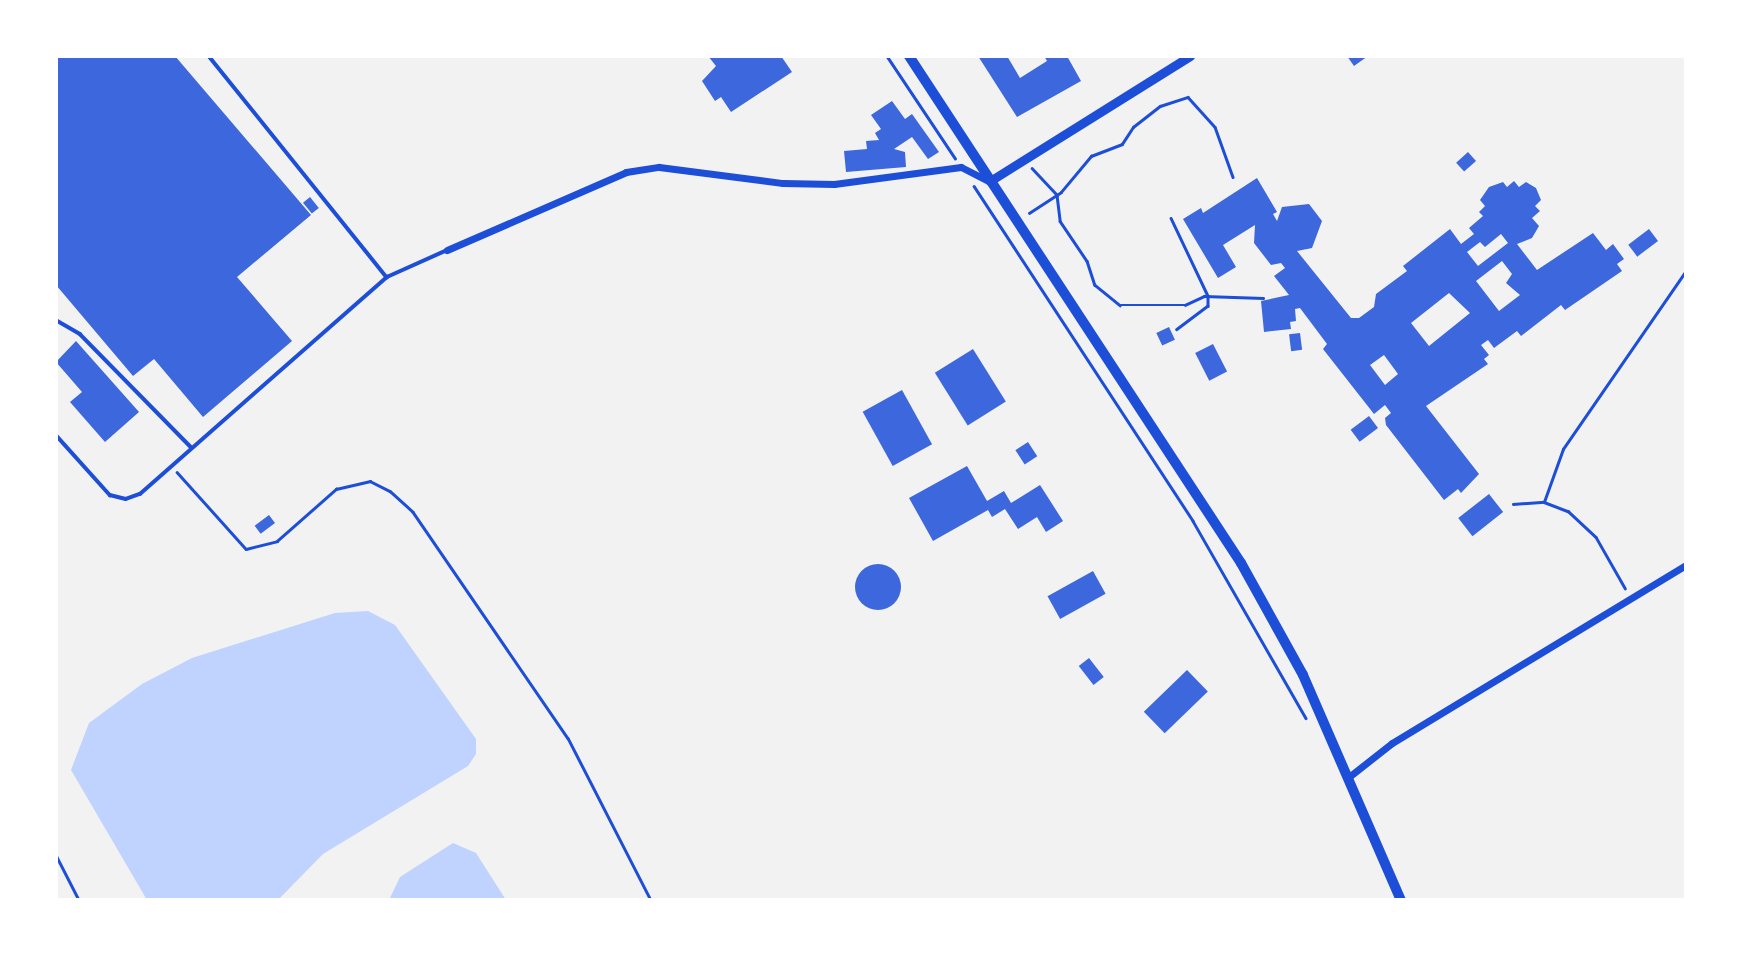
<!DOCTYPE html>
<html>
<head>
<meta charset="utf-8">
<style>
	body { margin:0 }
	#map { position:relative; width:1742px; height:956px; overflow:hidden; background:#f2f2f2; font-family:Manrope,sans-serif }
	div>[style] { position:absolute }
	.water>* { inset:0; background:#bfd3fe }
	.building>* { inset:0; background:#3d67dc; transform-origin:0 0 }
	.round { border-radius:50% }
	.path>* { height:2.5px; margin:-1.25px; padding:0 1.25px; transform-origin:1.25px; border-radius:1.25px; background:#1d4ed8 }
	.service>* { height:3.5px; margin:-1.75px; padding:0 1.75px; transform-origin:1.75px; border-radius:1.75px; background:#1d4ed8 }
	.minor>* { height:7px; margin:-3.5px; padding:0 3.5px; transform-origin:3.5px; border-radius:3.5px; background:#1d4ed8 }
	.tertiary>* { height:9px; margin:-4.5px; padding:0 4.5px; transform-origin:4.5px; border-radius:4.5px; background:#1d4ed8 }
	.secondary>* { height:10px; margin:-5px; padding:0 5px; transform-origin:5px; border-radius:5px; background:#1d4ed8 }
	span { translate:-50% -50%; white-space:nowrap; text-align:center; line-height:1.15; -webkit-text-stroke:5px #fff; paint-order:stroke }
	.frame { position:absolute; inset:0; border:58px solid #fff; pointer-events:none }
</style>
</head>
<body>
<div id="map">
	<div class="water">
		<div style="clip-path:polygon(368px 611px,395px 625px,476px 739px,476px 754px,468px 766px,323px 854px,278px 900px,147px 900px,71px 770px,89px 723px,142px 684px,192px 658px,335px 613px)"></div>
		<div style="clip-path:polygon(453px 843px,476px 853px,506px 900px,389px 900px,400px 877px)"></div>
	</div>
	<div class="building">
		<div style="clip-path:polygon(56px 56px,175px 56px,311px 215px,237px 277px,292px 341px,203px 417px,154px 359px,133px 376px,56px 285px)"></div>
		<div style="clip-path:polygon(708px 56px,781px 56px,792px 72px,731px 112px,721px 97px,715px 101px,702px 81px,716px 66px)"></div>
		<div style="clip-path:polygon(978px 56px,1007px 56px,1020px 78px,1047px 61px,1044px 56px,1067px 56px,1081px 81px,1017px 117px)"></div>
		<div style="clip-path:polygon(1347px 56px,1368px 56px,1354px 66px)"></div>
		<div style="clip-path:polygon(892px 101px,905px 119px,912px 114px,939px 152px,928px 159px,912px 137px,894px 149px,905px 152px,906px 167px,846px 172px,844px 151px,867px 149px,866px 141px,879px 140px,875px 133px,881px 129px,871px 115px)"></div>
		<div style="left:1468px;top:152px;width:12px;height:16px;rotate:48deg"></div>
		<div style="clip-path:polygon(evenodd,1257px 178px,1277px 212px,1273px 214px,1277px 221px,1282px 207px,1309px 204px,1322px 221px,1312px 248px,1297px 251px,1351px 318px,1359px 318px,1374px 307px,1376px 294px,1407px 271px,1403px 266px,1450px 229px,1461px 244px,1474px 234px,1469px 228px,1483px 216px,1479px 212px,1485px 206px,1480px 200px,1489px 187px,1503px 182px,1507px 187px,1514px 181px,1519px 187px,1526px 182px,1536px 188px,1541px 200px,1535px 206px,1540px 211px,1532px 218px,1539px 226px,1532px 238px,1517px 244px,1537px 270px,1593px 233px,1606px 250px,1613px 244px,1624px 259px,1617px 264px,1622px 271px,1565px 310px,1561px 305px,1521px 336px,1517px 331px,1494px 348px,1488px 340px,1481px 345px,1489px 355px,1484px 359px,1488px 364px,1426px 406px,1479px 474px,1461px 493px,1458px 489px,1444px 500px,1386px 425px,1385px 418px,1391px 413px,1385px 405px,1374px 414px,1323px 349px,1327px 344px,1300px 308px,1295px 309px,1296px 321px,1290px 322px,1291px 329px,1264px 332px,1261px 301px,1289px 295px,1274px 276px,1285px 268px,1281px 263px,1271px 265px,1254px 243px,1255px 225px,1223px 245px,1236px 267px,1218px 278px,1183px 219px,1201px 208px,1203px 213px,1257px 178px,1501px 234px,1508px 243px,1478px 266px,1467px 252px,1480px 242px,1485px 247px,1501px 234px,1257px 178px,1502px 261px,1512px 274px,1506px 283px,1520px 295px,1499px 311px,1476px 281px,1502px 261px,1257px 178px,1449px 293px,1470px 313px,1429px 346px,1411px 323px,1449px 293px,1257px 178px,1384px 355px,1398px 374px,1385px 385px,1370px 365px,1384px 355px)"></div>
		<div style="left:310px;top:197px;width:14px;height:9px;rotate:51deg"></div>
		<div style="left:1649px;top:229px;width:15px;height:26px;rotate:53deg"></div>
		<div style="left:1169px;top:327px;width:14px;height:14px;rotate:65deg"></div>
		<div style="left:1300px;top:333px;width:17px;height:11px;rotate:83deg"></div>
		<div style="clip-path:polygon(76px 341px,139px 412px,105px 442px,70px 402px,82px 392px,56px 362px)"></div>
		<div style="left:1213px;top:344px;width:31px;height:20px;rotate:63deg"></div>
		<div style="left:973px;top:349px;width:62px;height:45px;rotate:58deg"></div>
		<div style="left:902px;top:390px;width:62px;height:45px;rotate:61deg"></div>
		<div style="left:1369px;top:416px;width:15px;height:23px;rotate:53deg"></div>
		<div style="left:1028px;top:442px;width:17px;height:15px;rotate:57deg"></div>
		<div style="clip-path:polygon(967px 466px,987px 501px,1004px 491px,1011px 503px,1040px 485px,1063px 521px,1046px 532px,1037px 517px,1018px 529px,1005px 509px,992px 517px,988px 510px,933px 541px,909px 498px)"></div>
		<div style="left:1489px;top:494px;width:23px;height:39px;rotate:52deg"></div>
		<div style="left:269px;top:515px;width:10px;height:18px;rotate:53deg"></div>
		<div class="round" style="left:855px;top:564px;width:46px;height:46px"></div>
		<div style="left:1093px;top:571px;width:26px;height:52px;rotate:61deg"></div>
		<div style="left:1089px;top:658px;width:24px;height:13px;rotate:52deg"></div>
		<div style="left:1187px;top:670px;width:30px;height:60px;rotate:46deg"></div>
	</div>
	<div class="path">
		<div style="left:887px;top:56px;width:123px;rotate:56.3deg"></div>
		<div style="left:1032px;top:168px;width:37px;rotate:47deg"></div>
		<div style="left:1057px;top:195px;width:26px;rotate:83deg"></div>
		<div style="left:1060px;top:221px;width:48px;rotate:56deg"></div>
		<div style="left:1087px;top:261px;width:25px;rotate:72deg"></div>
		<div style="left:1095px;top:285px;width:32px;rotate:39deg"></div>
		<div style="left:1120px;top:305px;width:65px"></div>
		<div style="left:1185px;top:305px;width:21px;rotate:-25deg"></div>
		<div style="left:1204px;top:296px;width:59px;rotate:1.9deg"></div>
		<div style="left:974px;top:186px;width:400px;rotate:56.8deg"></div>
		<div style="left:1193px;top:521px;width:227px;rotate:60.2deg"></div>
		<div style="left:1029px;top:213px;width:38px;rotate:-33deg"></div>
		<div style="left:1061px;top:192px;width:47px;rotate:-50.2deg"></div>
		<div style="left:1091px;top:156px;width:33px;rotate:-21deg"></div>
		<div style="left:1122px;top:144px;width:20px;rotate:-57deg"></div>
		<div style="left:1133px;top:127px;width:34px;rotate:-38deg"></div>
		<div style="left:1160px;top:106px;width:29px;rotate:-18deg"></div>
		<div style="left:1188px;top:97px;width:40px;rotate:48deg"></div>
		<div style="left:1215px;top:127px;width:53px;rotate:70.2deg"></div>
		<div style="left:1171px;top:218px;width:86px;rotate:64.6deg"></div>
		<div style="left:1208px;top:296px;width:10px;rotate:90deg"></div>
		<div style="left:1208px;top:306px;width:39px;rotate:143deg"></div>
		<div style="left:177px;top:472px;width:103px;rotate:48.1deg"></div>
		<div style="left:246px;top:549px;width:32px;rotate:-14deg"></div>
		<div style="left:277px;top:541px;width:79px;rotate:-41.4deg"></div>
		<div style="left:336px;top:489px;width:35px;rotate:-13deg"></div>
		<div style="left:370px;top:481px;width:22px;rotate:27deg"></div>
		<div style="left:390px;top:491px;width:31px;rotate:42deg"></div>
		<div style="left:413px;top:512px;width:274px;rotate:55.6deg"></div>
		<div style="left:568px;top:738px;width:182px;rotate:62.9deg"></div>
		<div style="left:1544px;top:502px;width:56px;rotate:-70.3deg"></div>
		<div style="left:1563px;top:449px;width:216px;rotate:-55.4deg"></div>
		<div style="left:1513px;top:504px;width:31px;rotate:-4deg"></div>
		<div style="left:1544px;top:502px;width:26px;rotate:21deg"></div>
		<div style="left:1568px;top:511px;width:38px;rotate:43deg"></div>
		<div style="left:1596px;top:537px;width:59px;rotate:60.4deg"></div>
		<div style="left:56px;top:855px;width:51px;rotate:62.9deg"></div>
	</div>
	<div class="service">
		<div style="left:209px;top:56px;width:284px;rotate:51.2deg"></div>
		<div style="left:387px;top:277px;width:64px;rotate:-24.1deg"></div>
		<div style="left:56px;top:320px;width:28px;rotate:30deg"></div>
		<div style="left:80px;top:334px;width:158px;rotate:45.5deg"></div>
		<div style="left:56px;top:435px;width:81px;rotate:48deg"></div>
		<div style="left:110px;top:495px;width:16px;rotate:14deg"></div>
		<div style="left:126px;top:499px;width:15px;rotate:-20deg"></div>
		<div style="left:140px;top:494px;width:329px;rotate:-41.3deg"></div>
	</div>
	<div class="minor">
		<div style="left:447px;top:250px;width:195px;rotate:-23.5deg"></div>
		<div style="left:626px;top:172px;width:33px;rotate:-9deg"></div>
		<div style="left:659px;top:167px;width:125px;rotate:7.4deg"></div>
		<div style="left:783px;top:183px;width:51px;rotate:1.1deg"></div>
		<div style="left:834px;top:184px;width:128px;rotate:-7.6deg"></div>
		<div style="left:961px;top:167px;width:31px;rotate:27deg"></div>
		<div style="left:1350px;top:776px;width:53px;rotate:-38.2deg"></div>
		<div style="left:1392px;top:743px;width:344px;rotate:-31.2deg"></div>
	</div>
	<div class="tertiary">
		<div style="left:990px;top:181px;width:236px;rotate:-32deg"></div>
	</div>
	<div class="secondary">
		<div style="left:909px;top:56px;width:606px;rotate:56.78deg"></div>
		<div style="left:1241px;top:563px;width:128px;rotate:61deg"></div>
		<div style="left:1303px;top:675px;width:245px;rotate:66.5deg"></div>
	</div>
	<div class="frame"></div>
</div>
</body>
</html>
